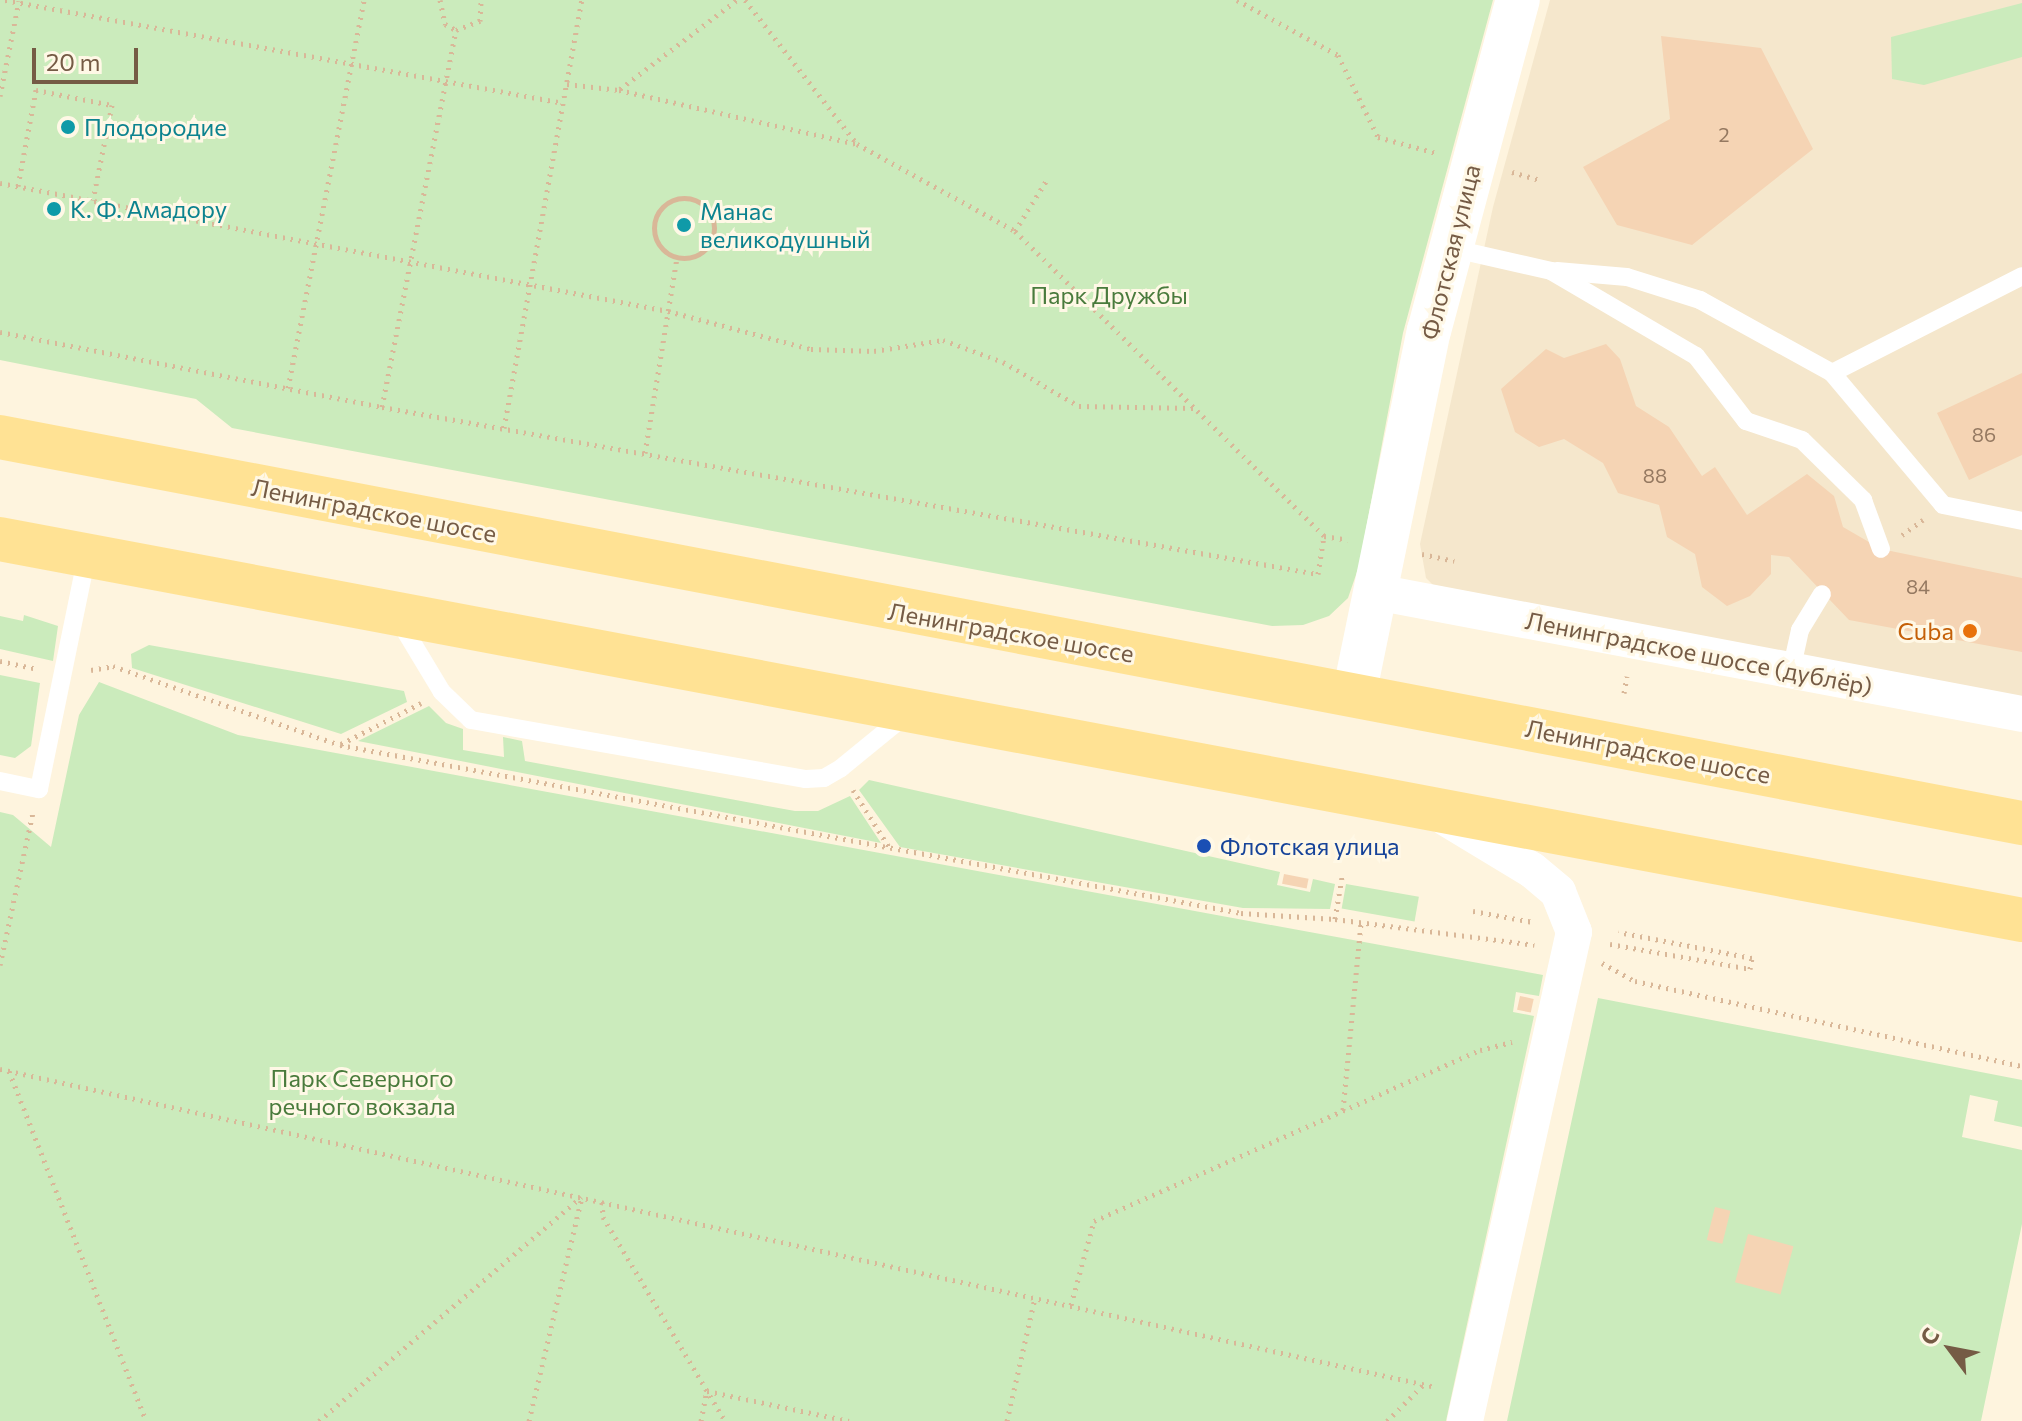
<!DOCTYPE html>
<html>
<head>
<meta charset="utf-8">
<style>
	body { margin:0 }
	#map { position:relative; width:2022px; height:1421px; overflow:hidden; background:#fef4de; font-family:Commissioner,sans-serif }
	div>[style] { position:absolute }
	.residential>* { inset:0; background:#f5e7cc }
	.green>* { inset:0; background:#cbebbc; transform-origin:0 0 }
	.building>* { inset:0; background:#f5d4b4; transform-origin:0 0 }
	.path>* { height:5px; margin-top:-2.5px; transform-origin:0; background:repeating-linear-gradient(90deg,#d9b798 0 2px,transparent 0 8px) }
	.path>.ring { margin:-2.5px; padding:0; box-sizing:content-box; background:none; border:5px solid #d9b798; border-radius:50% }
	.lane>* { height:18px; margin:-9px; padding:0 9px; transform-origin:9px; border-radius:9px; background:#fff }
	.street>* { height:36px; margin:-18px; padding:0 18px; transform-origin:18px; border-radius:18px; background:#fff }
	.secondary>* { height:44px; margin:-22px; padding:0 22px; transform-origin:22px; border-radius:22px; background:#fff }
	.primary>* { height:44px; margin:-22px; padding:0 22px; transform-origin:22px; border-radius:22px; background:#ffe294 }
	.dots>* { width:22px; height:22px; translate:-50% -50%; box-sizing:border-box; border:4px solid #fff8e6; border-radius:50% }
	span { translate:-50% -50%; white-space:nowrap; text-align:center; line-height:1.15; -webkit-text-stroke:6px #fff8e6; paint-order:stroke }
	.number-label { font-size:20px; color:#957961 }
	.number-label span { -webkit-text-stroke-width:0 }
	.culture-label { font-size:24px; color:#0d838f }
	.left { translate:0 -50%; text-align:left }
	.street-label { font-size:24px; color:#755b45 }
	.park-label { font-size:24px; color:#497b3c }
	.food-label { font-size:24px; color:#c56008 }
	.right { translate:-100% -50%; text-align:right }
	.transit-label { font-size:24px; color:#164399 }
	.north { position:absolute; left:1910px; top:1309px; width:80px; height:80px; -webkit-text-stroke:6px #fff8e6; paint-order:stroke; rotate:302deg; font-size:22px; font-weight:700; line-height:32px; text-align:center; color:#755b45 }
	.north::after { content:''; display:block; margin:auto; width:28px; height:36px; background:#755b45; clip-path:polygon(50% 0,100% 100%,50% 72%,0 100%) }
	.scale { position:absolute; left:32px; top:48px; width:106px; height:36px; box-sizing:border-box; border:4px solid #755b45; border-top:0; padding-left:10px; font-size:24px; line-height:28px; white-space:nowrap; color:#755b45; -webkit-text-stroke:6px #fff8e6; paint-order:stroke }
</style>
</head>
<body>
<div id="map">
	<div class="residential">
		<div style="clip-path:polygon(1550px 0,2022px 0,2022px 698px,1433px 585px,1426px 578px,1420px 544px,1493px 207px)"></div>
	</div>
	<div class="green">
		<div style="clip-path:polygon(0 0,1493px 0,1403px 333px,1359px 566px,1348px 598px,1329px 616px,1303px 625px,1272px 626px,232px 428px,196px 399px,0 360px)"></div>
		<div style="clip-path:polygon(2022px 3px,2022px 57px,1924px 85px,1892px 79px,1891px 37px)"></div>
		<div style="clip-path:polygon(24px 615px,58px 626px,53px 661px,0 649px,0 616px,23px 621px)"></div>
		<div style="clip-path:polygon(149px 645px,404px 691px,407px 702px,341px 734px,132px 668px,131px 654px)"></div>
		<div style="clip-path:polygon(0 675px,40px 683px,31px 746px,15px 758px,0 755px)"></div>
		<div style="clip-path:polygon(99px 682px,238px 735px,1543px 975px,1539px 996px,1516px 992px,1513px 1012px,1534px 1016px,1446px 1421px,0 1421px,0 812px,13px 815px,51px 847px,79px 715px)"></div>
		<div style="clip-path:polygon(429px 706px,446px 723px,463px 729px,463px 750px,504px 757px,503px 737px,522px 741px,525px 761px,795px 811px,818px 811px,850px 796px,881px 843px,358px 741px)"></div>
		<div style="clip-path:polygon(869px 780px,1280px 872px,1277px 885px,1310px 892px,1313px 879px,1335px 884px,1330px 909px,1243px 908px,900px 847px,859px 790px)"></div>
		<div style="left:1346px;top:884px;width:74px;height:25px;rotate:10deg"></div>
		<div style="clip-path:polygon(1598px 998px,2022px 1080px,2022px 1127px,1994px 1121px,1998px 1101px,1970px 1095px,1962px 1137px,2022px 1150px,2022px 1224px,1981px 1421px,1507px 1421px)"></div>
	</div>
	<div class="building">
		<div style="clip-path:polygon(1661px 36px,1761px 48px,1813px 149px,1692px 245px,1617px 225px,1583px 167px,1670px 119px)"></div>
		<div style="clip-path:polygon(1606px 344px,1620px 359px,1636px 406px,1669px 427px,1702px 476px,1715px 467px,1747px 515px,1807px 474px,1834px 496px,1843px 527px,1881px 549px,2022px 578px,2022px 652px,1849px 620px,1789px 557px,1771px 555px,1771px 574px,1750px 596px,1727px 606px,1702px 587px,1695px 554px,1667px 537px,1659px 505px,1618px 493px,1603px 463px,1564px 439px,1539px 447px,1515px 432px,1501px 389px,1546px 349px,1564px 358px)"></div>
		<div style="clip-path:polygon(2022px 373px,2022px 455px,1969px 480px,1937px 413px)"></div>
		<div style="left:1284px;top:874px;width:25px;height:10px;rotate:11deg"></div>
		<div style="left:1520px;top:996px;width:14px;height:14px;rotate:12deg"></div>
		<div style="left:1715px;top:1207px;width:16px;height:34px;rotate:14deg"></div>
		<div style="left:1748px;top:1234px;width:47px;height:50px;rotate:15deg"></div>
	</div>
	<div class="path">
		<div style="left:5px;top:0;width:568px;rotate:10.44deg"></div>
		<div style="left:440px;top:0;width:25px;rotate:78deg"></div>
		<div style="left:445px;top:24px;width:13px;rotate:29deg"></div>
		<div style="left:456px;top:30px;width:26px;rotate:-21deg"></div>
		<div style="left:480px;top:21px;width:21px;rotate:-87deg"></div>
		<div style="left:745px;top:0;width:182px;rotate:52.1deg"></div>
		<div style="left:1237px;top:0;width:115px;rotate:28.6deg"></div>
		<div style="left:1338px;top:55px;width:91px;rotate:64deg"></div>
		<div style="left:1378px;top:137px;width:60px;rotate:15.4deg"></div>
		<div style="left:567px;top:84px;width:52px;rotate:6.6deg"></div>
		<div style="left:619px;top:90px;width:244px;rotate:12.8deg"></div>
		<div style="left:857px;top:144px;width:180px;rotate:28.8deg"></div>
		<div style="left:1015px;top:231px;width:434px;rotate:44.6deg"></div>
		<div style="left:1324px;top:536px;width:24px;rotate:9deg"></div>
		<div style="left:620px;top:89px;width:147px;rotate:-37.3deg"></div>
		<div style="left:0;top:96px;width:97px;rotate:-78.7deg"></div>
		<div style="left:1512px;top:172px;width:29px;rotate:16deg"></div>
		<div style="left:0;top:183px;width:680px;rotate:10.85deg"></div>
		<div style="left:668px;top:311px;width:148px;rotate:14.9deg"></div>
		<div style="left:811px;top:349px;width:63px;rotate:1.8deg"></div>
		<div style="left:874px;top:351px;width:70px;rotate:-9.1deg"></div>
		<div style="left:943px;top:340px;width:64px;rotate:20.1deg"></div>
		<div style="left:1003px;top:362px;width:88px;rotate:30.1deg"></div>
		<div style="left:1079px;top:406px;width:115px;rotate:1deg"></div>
		<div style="left:18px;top:186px;width:98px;rotate:-79.4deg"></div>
		<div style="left:36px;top:90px;width:77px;rotate:11.2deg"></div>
		<div style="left:112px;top:105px;width:97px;rotate:101.3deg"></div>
		<div class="ring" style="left:654px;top:198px;width:55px;height:55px"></div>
		<div style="left:1015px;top:231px;width:62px;rotate:-58.1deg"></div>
		<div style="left:0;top:332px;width:389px;rotate:11.1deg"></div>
		<div style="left:382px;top:407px;width:951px;rotate:10.12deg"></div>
		<div style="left:1318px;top:574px;width:38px;rotate:-81deg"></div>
		<div style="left:288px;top:388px;width:395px;rotate:-78.9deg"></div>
		<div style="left:382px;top:407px;width:384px;rotate:-78.9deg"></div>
		<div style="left:504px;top:428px;width:435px;rotate:-79.7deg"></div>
		<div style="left:645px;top:453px;width:199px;rotate:-80.7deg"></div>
		<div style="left:1902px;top:535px;width:26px;rotate:-36deg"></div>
		<div style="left:1422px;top:554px;width:33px;rotate:12deg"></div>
		<div style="left:0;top:661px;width:39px;rotate:12deg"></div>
		<div style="left:91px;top:670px;width:22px;rotate:-10deg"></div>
		<div style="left:113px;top:666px;width:240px;rotate:19.2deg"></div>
		<div style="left:340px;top:745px;width:917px;rotate:10.56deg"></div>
		<div style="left:1241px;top:913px;width:94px;rotate:3.7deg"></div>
		<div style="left:1335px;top:919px;width:201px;rotate:7.4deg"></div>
		<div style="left:1624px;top:693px;width:17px;rotate:-80deg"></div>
		<div style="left:341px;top:744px;width:90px;rotate:-27.1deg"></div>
		<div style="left:853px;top:790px;width:71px;rotate:57.7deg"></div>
		<div style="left:1473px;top:911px;width:61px;rotate:10.4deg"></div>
		<div style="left:1335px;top:919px;width:43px;rotate:-80.5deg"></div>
		<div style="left:1610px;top:944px;width:142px;rotate:10.1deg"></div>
		<div style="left:1750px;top:969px;width:11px;rotate:-80deg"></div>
		<div style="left:1752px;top:958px;width:136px;rotate:-169deg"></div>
		<div style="left:1602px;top:963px;width:38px;rotate:29deg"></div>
		<div style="left:1635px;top:981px;width:396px;rotate:12.4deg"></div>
		<div style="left:0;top:965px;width:156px;rotate:-77.8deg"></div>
		<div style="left:0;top:1069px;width:1471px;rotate:12.49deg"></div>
		<div style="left:9px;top:1071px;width:376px;rotate:68.6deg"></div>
		<div style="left:1343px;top:1110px;width:188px;rotate:-84.5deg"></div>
		<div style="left:602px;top:1202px;width:15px;rotate:86deg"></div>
		<div style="left:603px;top:1217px;width:238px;rotate:59.1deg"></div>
		<div style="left:1071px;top:1305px;width:87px;rotate:-74.7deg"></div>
		<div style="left:1094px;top:1221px;width:422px;rotate:-23.9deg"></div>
		<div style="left:1480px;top:1050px;width:33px;rotate:-14deg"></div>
		<div style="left:319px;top:1421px;width:345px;rotate:-40.5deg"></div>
		<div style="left:529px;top:1421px;width:230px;rotate:-76.7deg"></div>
		<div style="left:701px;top:1421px;width:31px;rotate:-79deg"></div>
		<div style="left:707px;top:1391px;width:145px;rotate:11.9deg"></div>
		<div style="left:1007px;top:1421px;width:126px;rotate:-77.2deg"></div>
		<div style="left:1387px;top:1421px;width:51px;rotate:-45deg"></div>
	</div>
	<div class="lane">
		<div style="left:1450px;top:248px;width:104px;rotate:12.8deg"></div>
		<div style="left:1551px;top:271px;width:168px;rotate:30.4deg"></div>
		<div style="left:1696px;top:356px;width:82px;rotate:52.4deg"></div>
		<div style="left:1746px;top:421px;width:59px;rotate:18.7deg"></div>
		<div style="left:1802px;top:440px;width:86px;rotate:44.5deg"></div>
		<div style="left:1863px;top:500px;width:52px;rotate:69.8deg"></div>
		<div style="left:1557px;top:271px;width:70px;rotate:4.9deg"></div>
		<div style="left:1627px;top:277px;width:77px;rotate:17.5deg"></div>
		<div style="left:1700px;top:300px;width:151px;rotate:28.9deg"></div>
		<div style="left:1832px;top:373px;width:213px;rotate:-27deg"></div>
		<div style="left:1832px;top:373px;width:172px;rotate:49.9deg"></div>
		<div style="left:1943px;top:505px;width:81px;rotate:11.4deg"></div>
		<div style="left:398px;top:619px;width:85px;rotate:58.9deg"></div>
		<div style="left:442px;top:692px;width:40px;rotate:44deg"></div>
		<div style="left:471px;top:720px;width:340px;rotate:10deg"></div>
		<div style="left:806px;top:779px;width:18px;rotate:-3deg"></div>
		<div style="left:824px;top:778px;width:20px;rotate:-30deg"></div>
		<div style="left:841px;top:768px;width:85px;rotate:-39.3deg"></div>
		<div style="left:1791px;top:671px;width:42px;rotate:-77.6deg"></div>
		<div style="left:1800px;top:630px;width:42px;rotate:-58.6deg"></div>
		<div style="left:0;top:781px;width:40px;rotate:12deg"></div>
		<div style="left:39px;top:789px;width:238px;rotate:-78.4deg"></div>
	</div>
	<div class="street">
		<div style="left:1376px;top:592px;width:657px;rotate:10.69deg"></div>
		<div style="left:1446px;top:818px;width:100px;rotate:31.2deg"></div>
		<div style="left:1532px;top:870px;width:34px;rotate:40deg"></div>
		<div style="left:1558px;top:892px;width:43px;rotate:68.2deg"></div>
		<div style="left:1574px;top:932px;width:501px;rotate:102.57deg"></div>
	</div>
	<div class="secondary">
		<div style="left:1354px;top:695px;width:372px;rotate:-78.4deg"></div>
		<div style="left:1429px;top:331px;width:343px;rotate:-75deg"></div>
	</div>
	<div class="primary">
		<div style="left:0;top:437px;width:2059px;rotate:10.81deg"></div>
		<div style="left:0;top:539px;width:2058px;rotate:10.67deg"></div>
	</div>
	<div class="dots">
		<div style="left:68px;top:127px;background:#0f9aa8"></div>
		<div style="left:54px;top:209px;background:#0f9aa8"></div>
		<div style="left:684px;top:225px;background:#0f9aa8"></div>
		<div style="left:1970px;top:631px;background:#e8710a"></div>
		<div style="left:1204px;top:846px;background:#1a4fb4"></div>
	</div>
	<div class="number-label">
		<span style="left:1724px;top:134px">2</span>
		<span style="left:1984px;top:434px">86</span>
		<span style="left:1655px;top:475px">88</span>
		<span style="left:1918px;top:586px">84</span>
	</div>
	<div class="culture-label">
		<span class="left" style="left:84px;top:127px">Плодородие</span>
		<span class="left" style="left:70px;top:209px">К. Ф. Амадору</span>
		<span class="left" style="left:700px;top:225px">Манас<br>великодушный</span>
	</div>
	<div class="street-label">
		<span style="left:1450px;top:252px;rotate:-76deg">Флотская улица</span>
		<span style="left:374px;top:510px;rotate:11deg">Ленинградское шоссе</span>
		<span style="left:1011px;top:632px;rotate:10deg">Ленинградское шоссе</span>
		<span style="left:1699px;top:653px;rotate:11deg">Ленинградское шоссе (дублёр)</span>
		<span style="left:1648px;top:751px;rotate:11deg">Ленинградское шоссе</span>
	</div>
	<div class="park-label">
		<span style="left:1109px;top:295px">Парк Дружбы</span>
		<span style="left:362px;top:1092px">Парк Северного<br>речного вокзала</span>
	</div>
	<div class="food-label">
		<span class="right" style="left:1954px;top:631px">Cuba</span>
	</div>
	<div class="transit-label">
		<span class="left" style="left:1220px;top:846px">Флотская улица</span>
	</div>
	<div class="north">С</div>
	<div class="scale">20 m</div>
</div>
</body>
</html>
